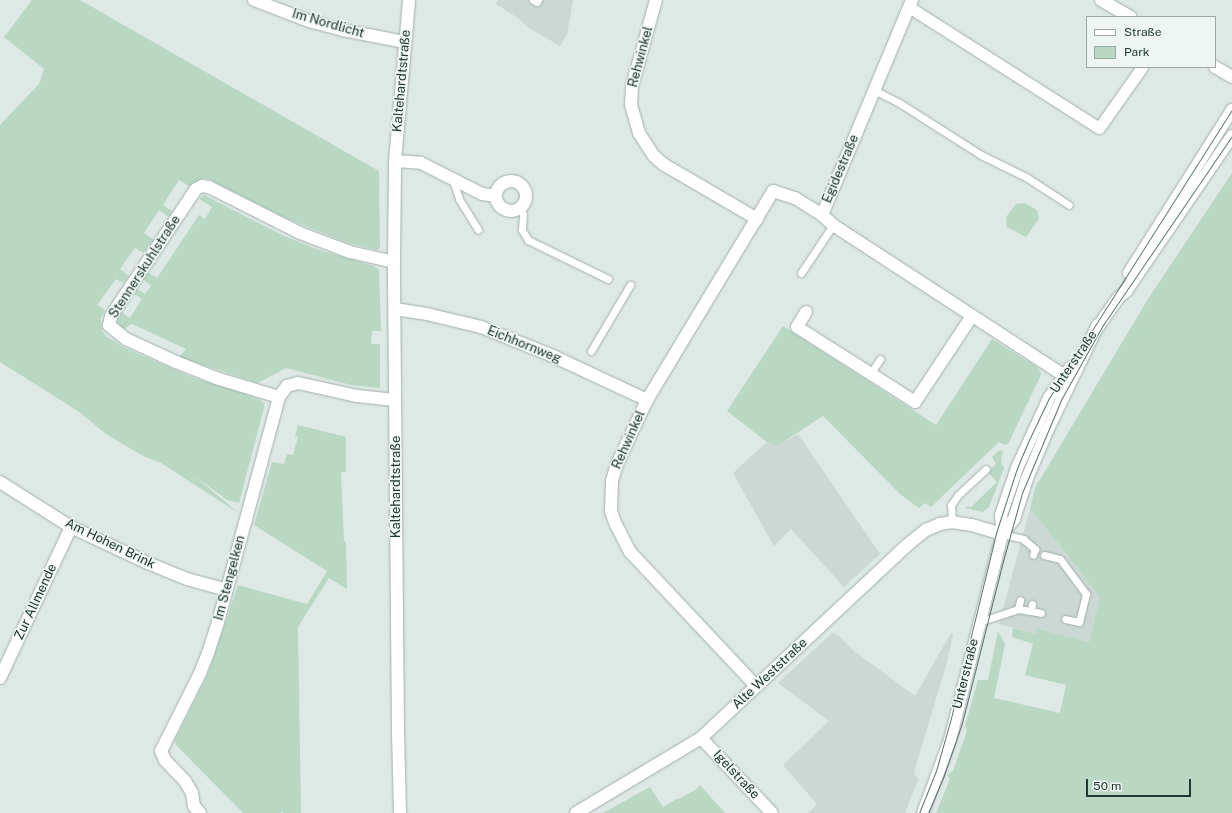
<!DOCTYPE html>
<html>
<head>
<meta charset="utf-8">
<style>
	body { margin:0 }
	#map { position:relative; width:1232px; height:813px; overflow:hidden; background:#dee8e5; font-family:"Public Sans",sans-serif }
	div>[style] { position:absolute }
	.built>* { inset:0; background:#ccd8d4 }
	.green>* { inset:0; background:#b8d8c3 }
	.roads { filter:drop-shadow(0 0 1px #a2afac) drop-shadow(0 0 1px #a2afac) }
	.service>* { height:7px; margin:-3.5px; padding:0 3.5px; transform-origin:3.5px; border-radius:3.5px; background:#fff }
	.pedestrian>* { height:11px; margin:-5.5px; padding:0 5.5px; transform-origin:5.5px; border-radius:5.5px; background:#fff }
	.minor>* { height:12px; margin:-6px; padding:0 6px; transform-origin:6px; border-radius:6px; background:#fff }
	.minor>.ring { margin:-6px; padding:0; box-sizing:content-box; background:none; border:12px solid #fff; border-radius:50% }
	.secondary>* { height:12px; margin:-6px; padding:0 6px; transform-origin:6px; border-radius:6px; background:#fff }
	.tram>* { height:1px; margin:-0.5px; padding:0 0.5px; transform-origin:0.5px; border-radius:0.5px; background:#5b736e }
	span { translate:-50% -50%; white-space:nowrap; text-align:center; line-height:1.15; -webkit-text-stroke:3px #eef5f2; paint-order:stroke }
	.street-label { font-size:13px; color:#213733 }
	.legend { position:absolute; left:1086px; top:16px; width:130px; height:52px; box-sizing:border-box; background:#eef5f2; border:1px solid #9ca9a6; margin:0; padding:5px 7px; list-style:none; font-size:12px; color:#213733 }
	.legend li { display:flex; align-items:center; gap:8px; height:20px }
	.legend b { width:20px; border:1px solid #9ca9a6 }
	.scale { position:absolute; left:1086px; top:779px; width:105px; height:18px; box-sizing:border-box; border:2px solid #213733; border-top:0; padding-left:5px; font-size:12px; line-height:14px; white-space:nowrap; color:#213733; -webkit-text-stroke:3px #eef5f2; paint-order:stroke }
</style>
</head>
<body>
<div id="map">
	<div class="built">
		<div style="clip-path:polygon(498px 0,573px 0,567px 35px,560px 46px,529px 28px,518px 18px,496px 4px)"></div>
		<div style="clip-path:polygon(798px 434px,880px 554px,844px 587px,791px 529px,774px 546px,733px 473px,767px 442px,777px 446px)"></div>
		<div style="clip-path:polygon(1030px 508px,1100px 597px,1089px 642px,1037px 630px,1036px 634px,999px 624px)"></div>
		<div style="clip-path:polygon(832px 633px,839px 636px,854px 651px,915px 696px,951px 633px,953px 635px,946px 666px,916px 765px,914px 775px,919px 778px,905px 813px,808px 813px,817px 804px,783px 765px,829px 721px,778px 683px)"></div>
	</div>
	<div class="green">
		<div style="clip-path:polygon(32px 0,80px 0,379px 171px,380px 248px,377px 250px,348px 243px,283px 217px,206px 178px,203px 178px,194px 185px,189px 186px,179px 180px,163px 205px,172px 211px,169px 217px,159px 210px,144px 233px,154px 240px,144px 253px,135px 248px,120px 269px,129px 276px,123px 283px,116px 279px,97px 305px,105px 310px,101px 318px,102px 331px,107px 337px,127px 349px,194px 378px,240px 392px,260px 400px,265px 404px,239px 503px,227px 500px,193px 475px,240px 514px,161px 463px,143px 456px,106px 434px,78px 411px,0 362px,0 125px,39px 84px,44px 69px,4px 37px)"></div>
		<div style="clip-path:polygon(1232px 173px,1232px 813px,936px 813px,950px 779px,947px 775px,953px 771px,967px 731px,965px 726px,978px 680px,988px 680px,998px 631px,1005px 644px,994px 698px,1060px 713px,1066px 685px,1025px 675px,1033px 644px,1012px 637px,1013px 628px,1036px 634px,1037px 629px,1089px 642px,1100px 597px,1030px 508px,1035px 488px,1148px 299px)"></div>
		<div style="clip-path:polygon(204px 195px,284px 236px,319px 250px,374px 266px,379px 270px,381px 331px,372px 331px,371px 344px,380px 344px,380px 388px,351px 385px,286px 368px,258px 383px,179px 357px,186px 349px,132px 324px,122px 330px,117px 320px,119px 314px,121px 312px,130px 318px,142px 299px,133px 293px,136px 288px,145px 294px,151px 286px,143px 279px,147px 272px,157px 278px,199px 215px,205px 219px,212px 207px,199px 199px)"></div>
		<div style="clip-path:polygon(1025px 203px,1037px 210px,1039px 219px,1026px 237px,1007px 227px,1006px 217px,1016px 204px)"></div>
		<div style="clip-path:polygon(783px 326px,936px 425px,992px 339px,1037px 367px,1041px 373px,1040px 377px,1008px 444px,1005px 445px,999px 442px,931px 507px,925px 503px,919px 508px,901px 495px,823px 416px,777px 446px,767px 442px,727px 411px)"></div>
		<div style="clip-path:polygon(298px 425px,346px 437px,346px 472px,341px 472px,344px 541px,346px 542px,347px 589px,329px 578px,298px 627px,301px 813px,284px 813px,282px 811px,280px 813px,243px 813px,176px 745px,175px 740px,208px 674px,238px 585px,307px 604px,327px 571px,254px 525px,272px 462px,284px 464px,287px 454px,293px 455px,298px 437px,295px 436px)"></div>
		<div style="clip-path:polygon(1003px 450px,1001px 462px,1004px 468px,989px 507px,983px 512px,965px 508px,968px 506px,970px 508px,997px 482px,988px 472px,996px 464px,992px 457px,998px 451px)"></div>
		<div style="clip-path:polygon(700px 785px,725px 813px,603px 813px,650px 787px,663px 807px,678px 798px,679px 799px,697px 789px)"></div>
	</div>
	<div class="roads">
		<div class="service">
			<div style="left:533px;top:0;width:4px;rotate:27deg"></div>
			<div style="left:537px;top:2px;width:2px;rotate:-63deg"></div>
			<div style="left:874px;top:90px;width:30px;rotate:27deg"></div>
			<div style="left:901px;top:104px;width:95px;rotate:32.5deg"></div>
			<div style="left:981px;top:155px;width:50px;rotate:26.1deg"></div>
			<div style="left:1026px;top:177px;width:51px;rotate:33.1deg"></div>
			<div style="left:453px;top:180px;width:20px;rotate:72deg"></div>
			<div style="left:459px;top:199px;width:36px;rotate:58deg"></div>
			<div style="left:521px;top:207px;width:8px;rotate:76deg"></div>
			<div style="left:523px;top:215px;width:15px;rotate:94deg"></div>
			<div style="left:522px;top:230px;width:12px;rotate:59deg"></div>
			<div style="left:528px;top:240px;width:89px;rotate:26deg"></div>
			<div style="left:801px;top:273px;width:58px;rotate:-56.3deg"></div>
			<div style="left:591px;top:351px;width:77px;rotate:-59.4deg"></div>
			<div style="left:870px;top:374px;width:18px;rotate:-56deg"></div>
			<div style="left:952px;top:522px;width:17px;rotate:-93deg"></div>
			<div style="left:951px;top:505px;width:12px;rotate:-55deg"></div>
			<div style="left:958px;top:495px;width:38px;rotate:-43deg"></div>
			<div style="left:1002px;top:534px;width:22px;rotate:13deg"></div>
			<div style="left:1023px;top:539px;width:16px;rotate:40deg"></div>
			<div style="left:1035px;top:549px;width:6px;rotate:108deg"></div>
			<div style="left:1044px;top:555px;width:16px;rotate:14deg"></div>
			<div style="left:1060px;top:559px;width:44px;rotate:53.4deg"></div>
			<div style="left:1086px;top:594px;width:29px;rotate:104deg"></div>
			<div style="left:1079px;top:622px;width:14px;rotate:-168deg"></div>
			<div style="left:1018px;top:609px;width:13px;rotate:9deg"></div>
			<div style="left:1031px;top:611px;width:7px;rotate:-82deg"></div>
			<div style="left:1031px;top:611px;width:10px;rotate:11deg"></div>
			<div style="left:979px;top:622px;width:41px;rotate:-18.4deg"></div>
			<div style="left:1018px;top:609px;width:9px;rotate:-77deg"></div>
		</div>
		<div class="pedestrian">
			<div style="left:909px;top:7px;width:225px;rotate:32.5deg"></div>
			<div style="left:1099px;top:128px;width:75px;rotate:-54.8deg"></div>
		</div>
		<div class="minor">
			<div style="left:254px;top:0;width:59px;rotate:20.9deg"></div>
			<div style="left:309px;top:21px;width:35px;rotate:15deg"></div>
			<div style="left:343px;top:30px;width:62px;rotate:11.1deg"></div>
			<div style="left:656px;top:0;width:89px;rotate:105.6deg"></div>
			<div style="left:632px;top:86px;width:19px;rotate:93deg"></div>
			<div style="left:631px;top:105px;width:29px;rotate:74deg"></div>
			<div style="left:639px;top:133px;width:27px;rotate:57deg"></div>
			<div style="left:654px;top:156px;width:12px;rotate:42deg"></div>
			<div style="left:663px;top:164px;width:109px;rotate:30.3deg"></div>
			<div style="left:912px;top:0;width:233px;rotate:112.7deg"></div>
			<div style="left:822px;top:215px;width:15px;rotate:42deg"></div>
			<div style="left:833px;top:225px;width:284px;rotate:33.1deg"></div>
			<div style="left:1101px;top:0;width:34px;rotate:30deg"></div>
			<div style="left:1215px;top:67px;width:20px;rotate:30deg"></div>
			<div style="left:395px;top:161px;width:26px;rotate:4deg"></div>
			<div style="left:421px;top:163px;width:68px;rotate:26.9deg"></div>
			<div style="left:482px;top:194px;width:14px;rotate:8deg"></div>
			<div class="ring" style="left:496px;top:181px;width:18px;height:18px"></div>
			<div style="left:395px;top:309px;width:36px;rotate:9deg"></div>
			<div style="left:431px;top:315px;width:51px;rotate:13.5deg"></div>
			<div style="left:481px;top:327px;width:78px;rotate:21.9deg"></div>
			<div style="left:553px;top:356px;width:104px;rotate:25.1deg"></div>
			<div style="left:806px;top:312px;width:17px;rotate:121deg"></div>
			<div style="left:797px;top:327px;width:140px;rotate:32.4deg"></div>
			<div style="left:915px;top:402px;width:103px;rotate:-56.5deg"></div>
			<div style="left:279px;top:397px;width:66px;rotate:-163.2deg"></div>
			<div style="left:216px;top:378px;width:43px;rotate:-158.2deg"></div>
			<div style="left:176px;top:362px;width:55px;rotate:-155.3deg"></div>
			<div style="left:126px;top:339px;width:22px;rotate:-141deg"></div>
			<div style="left:109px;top:325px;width:9px;rotate:-77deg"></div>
			<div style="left:111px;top:316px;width:153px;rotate:-56.2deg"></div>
			<div style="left:196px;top:189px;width:7px;rotate:-27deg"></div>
			<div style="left:202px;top:186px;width:7px;rotate:8deg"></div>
			<div style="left:209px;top:187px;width:102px;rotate:26.8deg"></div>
			<div style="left:300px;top:233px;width:53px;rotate:20.8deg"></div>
			<div style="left:350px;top:252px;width:45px;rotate:12.8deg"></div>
			<div style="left:0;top:482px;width:84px;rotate:32.4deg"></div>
			<div style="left:71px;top:527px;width:85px;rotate:25.1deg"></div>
			<div style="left:148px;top:563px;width:42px;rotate:22.3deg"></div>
			<div style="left:187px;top:579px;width:41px;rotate:15.4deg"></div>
			<div style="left:0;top:678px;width:167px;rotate:-64.8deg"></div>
			<div style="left:756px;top:686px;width:184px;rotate:-133.2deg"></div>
			<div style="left:630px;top:552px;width:30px;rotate:-117deg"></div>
			<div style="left:616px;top:525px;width:15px;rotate:-110deg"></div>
			<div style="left:611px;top:511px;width:30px;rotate:-88deg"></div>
			<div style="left:612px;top:481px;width:18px;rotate:-74deg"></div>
			<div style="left:617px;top:464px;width:71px;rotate:-64.9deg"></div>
			<div style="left:647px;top:400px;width:244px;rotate:-58.9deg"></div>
			<div style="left:773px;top:191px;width:23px;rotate:18deg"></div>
			<div style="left:795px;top:198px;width:32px;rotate:32deg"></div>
			<div style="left:701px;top:738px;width:103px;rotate:46.6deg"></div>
			<div style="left:200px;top:813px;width:9px;rotate:-131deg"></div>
			<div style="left:194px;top:806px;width:13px;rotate:-99deg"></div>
			<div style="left:192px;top:793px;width:14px;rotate:-120deg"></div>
			<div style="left:185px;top:781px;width:29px;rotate:-134deg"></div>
			<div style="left:165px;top:760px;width:10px;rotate:-114deg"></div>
			<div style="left:161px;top:751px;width:87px;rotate:-63.4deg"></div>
			<div style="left:200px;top:673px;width:22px;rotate:-68deg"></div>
			<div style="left:208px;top:653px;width:33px;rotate:-72deg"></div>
			<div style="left:218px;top:622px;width:233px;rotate:-74.8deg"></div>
			<div style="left:279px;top:397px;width:14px;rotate:-54deg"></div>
			<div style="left:287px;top:386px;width:11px;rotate:-15deg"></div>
			<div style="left:298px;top:383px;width:60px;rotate:12.4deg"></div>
			<div style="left:357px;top:396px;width:38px;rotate:6deg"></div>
			<div style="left:400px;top:813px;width:80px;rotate:-91.4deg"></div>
			<div style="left:398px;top:733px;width:471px;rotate:-90.5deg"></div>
			<div style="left:394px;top:262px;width:101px;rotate:-89.4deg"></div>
			<div style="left:395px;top:161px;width:162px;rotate:-85deg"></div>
			<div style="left:576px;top:813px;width:146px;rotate:-31deg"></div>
			<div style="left:701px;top:738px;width:281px;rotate:-43.1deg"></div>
			<div style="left:906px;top:546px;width:26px;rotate:-39deg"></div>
			<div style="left:926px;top:530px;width:15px;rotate:-23deg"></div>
			<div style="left:940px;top:524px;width:12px;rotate:-9deg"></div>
			<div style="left:952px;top:522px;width:20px;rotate:9deg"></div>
			<div style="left:972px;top:525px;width:31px;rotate:17deg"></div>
		</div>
		<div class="secondary">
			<div style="left:1129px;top:273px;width:193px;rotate:-57.7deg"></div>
			<div style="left:1095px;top:331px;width:40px;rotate:-55.1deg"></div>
			<div style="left:1118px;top:298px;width:11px;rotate:-41deg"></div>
			<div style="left:1126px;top:291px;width:188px;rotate:-55.6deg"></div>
			<div style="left:1002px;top:532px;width:17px;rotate:-93deg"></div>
			<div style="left:1001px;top:515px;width:50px;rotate:-71.2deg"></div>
			<div style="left:1017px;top:468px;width:77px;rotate:-65.4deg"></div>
			<div style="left:1049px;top:398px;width:37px;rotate:-55deg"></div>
			<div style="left:923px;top:813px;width:78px;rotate:-69.7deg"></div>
			<div style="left:950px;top:740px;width:212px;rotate:-75.8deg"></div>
			<div style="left:1002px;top:534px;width:19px;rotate:-51deg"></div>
			<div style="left:1014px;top:519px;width:40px;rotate:-72deg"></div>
			<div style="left:1026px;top:481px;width:54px;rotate:-67.2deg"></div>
			<div style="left:1047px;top:431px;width:118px;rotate:-64.3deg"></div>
		</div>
	</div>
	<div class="tram">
		<div style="left:919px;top:813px;width:45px;rotate:-68deg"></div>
		<div style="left:936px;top:771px;width:55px;rotate:-74.2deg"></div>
		<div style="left:951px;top:718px;width:190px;rotate:-76.3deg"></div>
		<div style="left:996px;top:533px;width:68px;rotate:-72.1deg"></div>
		<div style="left:1017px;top:468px;width:28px;rotate:-67deg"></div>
		<div style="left:1028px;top:442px;width:49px;rotate:-64.5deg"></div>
		<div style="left:1049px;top:398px;width:341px;rotate:-57.6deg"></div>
		<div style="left:928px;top:813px;width:38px;rotate:-67deg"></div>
		<div style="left:943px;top:778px;width:58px;rotate:-70.9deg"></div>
		<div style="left:962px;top:723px;width:167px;rotate:-75.8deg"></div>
		<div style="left:1003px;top:561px;width:71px;rotate:-74.4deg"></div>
		<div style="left:1022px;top:493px;width:103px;rotate:-67.2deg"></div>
		<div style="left:1062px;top:398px;width:84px;rotate:-60.7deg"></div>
		<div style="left:1103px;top:325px;width:229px;rotate:-55.7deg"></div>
	</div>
	<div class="street-label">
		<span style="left:328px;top:24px;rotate:16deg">Im Nordlicht</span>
		<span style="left:641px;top:57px;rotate:-75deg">Rehwinkel</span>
		<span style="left:402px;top:81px;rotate:-85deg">Kaltehardtstraße</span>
		<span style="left:841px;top:169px;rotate:-67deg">Egidestraße</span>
		<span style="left:145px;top:267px;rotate:-57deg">Stennerskuhlstraße</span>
		<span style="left:524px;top:345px;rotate:22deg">Eichhornweg</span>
		<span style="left:1074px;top:362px;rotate:-56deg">Unterstraße</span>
		<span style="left:629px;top:440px;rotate:-66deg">Rehwinkel</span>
		<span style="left:396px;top:487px;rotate:-90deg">Kaltehardtstraße</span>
		<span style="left:110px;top:544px;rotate:26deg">Am Hohen Brink</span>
		<span style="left:230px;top:578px;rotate:-75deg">Im Stengelken</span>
		<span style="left:36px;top:602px;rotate:-65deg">Zur Allmende</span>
		<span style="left:770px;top:674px;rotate:-43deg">Alte Weststraße</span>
		<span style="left:966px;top:674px;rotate:-76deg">Unterstraße</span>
		<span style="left:736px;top:775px;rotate:47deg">Igelstraße</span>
	</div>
	<ul class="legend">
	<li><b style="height:5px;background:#fff"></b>Straße</li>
	<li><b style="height:11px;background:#b8d8c3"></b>Park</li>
	</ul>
	<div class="scale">50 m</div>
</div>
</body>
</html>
